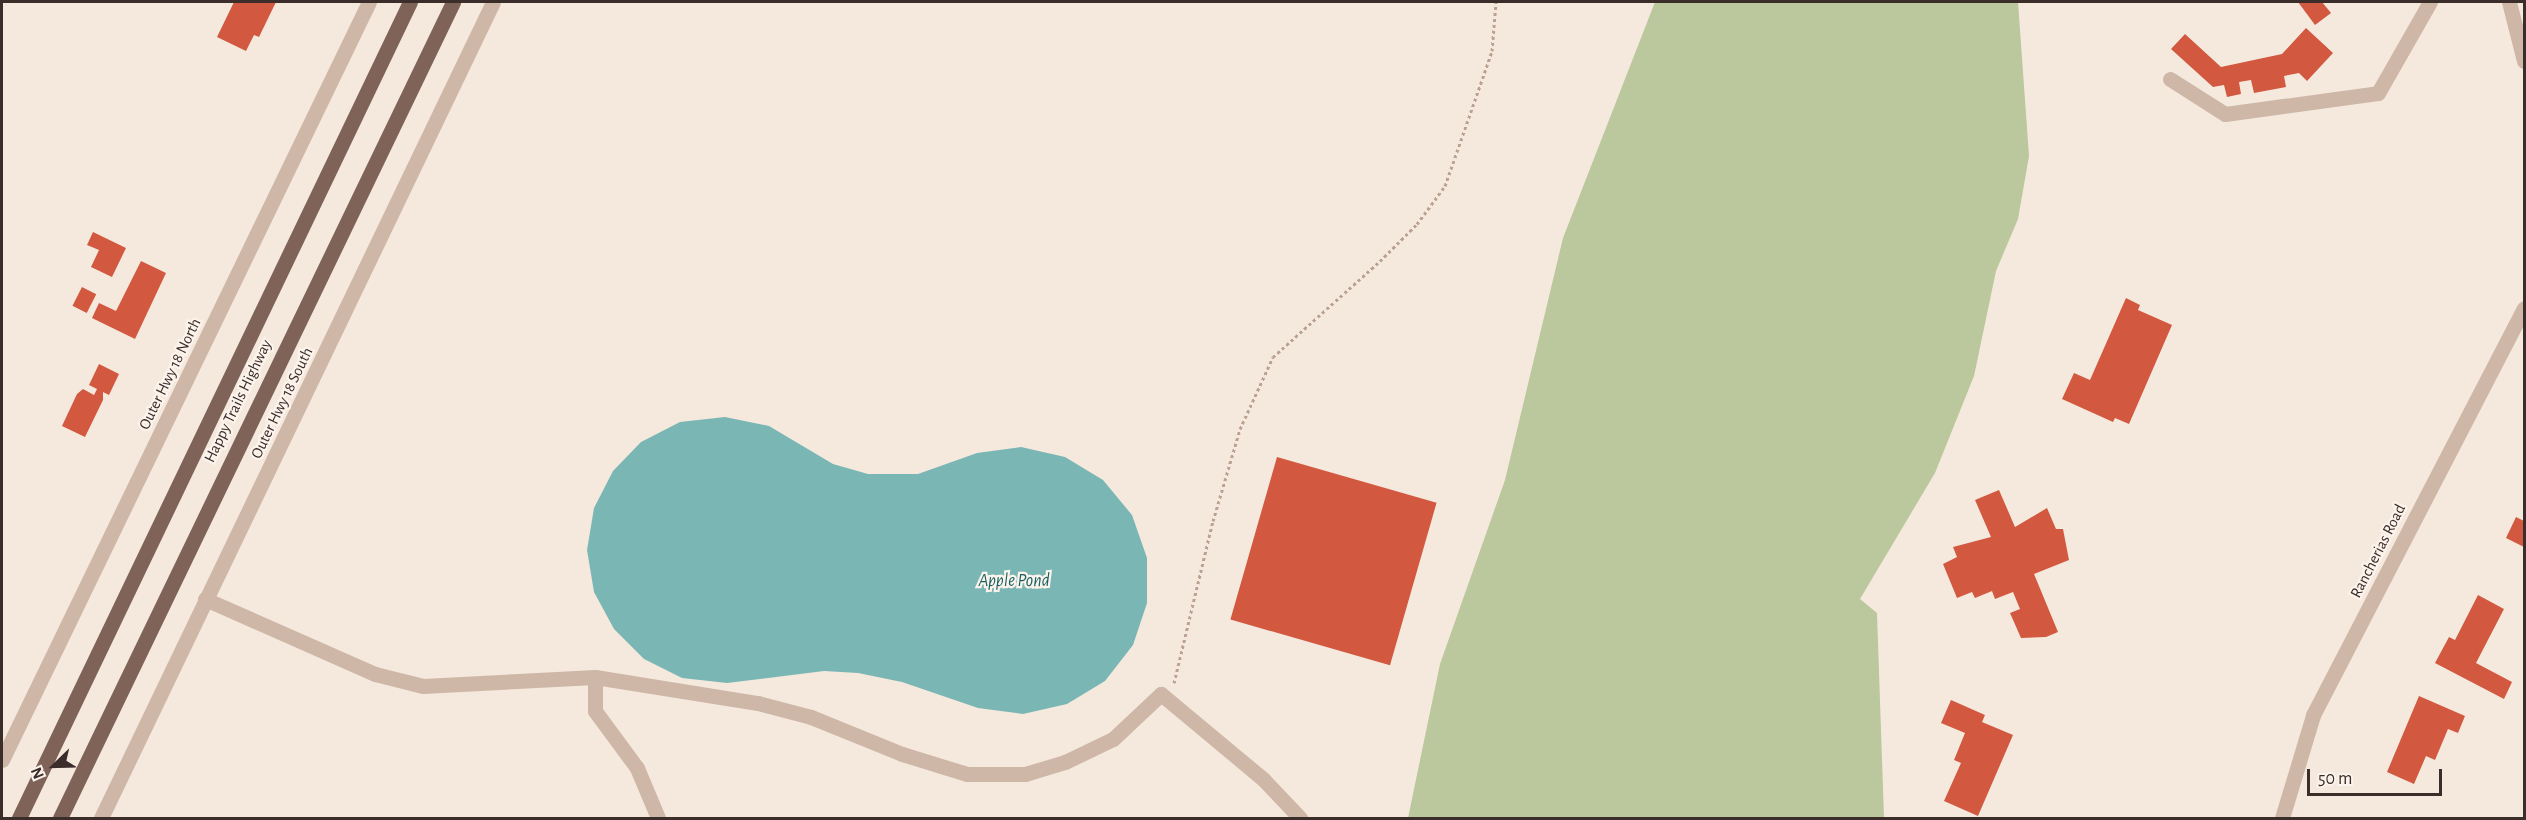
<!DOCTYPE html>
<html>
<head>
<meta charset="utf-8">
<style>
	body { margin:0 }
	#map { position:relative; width:2526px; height:820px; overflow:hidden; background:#f5e9de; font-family:"Alegreya Sans",sans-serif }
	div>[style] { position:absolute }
	.green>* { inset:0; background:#bbc79c }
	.water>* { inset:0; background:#7ab6b4 }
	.building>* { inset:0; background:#d2583f; transform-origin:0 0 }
	.path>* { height:3px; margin-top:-1.5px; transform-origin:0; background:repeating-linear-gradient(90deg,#bba192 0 3px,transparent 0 6px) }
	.minor>* { height:15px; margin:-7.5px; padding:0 7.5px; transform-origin:7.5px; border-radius:7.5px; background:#cfb7a8 }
	.major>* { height:15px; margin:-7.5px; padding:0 7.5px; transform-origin:7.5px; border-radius:7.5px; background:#7f6359 }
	span { translate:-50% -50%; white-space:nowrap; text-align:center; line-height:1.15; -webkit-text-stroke:4.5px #fcf3ec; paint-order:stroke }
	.street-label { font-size:16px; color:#3b2d29 }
	.water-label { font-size:18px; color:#196262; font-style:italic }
	.frame { position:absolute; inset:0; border:3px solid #3b2d29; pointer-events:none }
	.north { position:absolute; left:24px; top:736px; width:60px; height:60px; -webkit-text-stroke:4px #fcf3ec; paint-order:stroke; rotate:247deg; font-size:16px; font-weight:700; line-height:24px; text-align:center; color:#3b2d29 }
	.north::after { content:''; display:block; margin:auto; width:21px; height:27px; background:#3b2d29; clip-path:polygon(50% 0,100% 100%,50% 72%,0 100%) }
	.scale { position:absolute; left:2307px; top:769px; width:135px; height:27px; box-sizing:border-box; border:3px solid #3b2d29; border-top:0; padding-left:8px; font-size:18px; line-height:21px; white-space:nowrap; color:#3b2d29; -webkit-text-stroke:4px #fcf3ec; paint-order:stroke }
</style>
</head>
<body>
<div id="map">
	<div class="green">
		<div style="clip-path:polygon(1655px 2px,2018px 2px,2029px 156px,2018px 219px,1996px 271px,1974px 376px,1935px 473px,1860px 599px,1877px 613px,1884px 818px,1408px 818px,1440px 664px,1505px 480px,1563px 238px)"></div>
	</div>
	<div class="water">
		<div style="clip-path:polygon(725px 417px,769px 426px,833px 464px,868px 474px,918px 474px,977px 453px,1021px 447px,1065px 457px,1103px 480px,1132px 515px,1147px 558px,1147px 603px,1133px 645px,1105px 681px,1067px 704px,1023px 714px,978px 708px,902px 682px,858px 673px,824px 671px,727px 683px,682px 678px,644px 659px,614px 629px,594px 592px,587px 550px,594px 508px,613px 471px,641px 442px,680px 422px)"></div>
	</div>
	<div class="building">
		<div style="clip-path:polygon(234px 2px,276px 2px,259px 37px,254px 35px,246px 51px,217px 37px)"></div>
		<div style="clip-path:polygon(2298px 2px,2322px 2px,2331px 13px,2315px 25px)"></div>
		<div style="clip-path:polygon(2306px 28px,2333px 53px,2307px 81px,2299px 73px,2284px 76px,2286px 87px,2254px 93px,2251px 80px,2239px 82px,2241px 94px,2227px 97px,2224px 85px,2213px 87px,2171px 49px,2185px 34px,2221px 67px,2282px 54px)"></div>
		<div style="clip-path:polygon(93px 232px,126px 248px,112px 277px,91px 267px,99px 250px,87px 245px)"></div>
		<div style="clip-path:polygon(141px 261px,166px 273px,135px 339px,92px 318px,99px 303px,116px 311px)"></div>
		<div style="left:82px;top:287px;width:16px;height:21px;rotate:27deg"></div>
		<div style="clip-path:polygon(2126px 298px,2140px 305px,2138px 310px,2172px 325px,2129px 424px,2115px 418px,2113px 422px,2062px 399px,2074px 373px,2090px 380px)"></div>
		<div style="clip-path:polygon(99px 364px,119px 374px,109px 395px,103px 392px,103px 400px,85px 437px,62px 426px,77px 394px,83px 389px,94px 395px,97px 389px,89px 385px)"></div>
		<div style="left:1277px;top:457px;width:166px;height:169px;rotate:16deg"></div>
		<div style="clip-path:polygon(1999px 490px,2015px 527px,2047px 508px,2056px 529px,2063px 529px,2069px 560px,2034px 574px,2058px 632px,2046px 637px,2021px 638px,2010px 613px,2020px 609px,2013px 592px,1995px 599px,1992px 591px,1975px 598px,1972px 592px,1957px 598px,1943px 564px,1957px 557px,1953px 547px,1991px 537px,1975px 500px)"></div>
		<div style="clip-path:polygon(2516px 517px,2524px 521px,2524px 547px,2506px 538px)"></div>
		<div style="clip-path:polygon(2478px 595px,2504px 609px,2476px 663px,2512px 682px,2504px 699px,2435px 663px,2449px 637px,2455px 640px)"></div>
		<div style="clip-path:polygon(2419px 696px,2465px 716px,2458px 733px,2448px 729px,2435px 760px,2426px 756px,2414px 784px,2387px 772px)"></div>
		<div style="clip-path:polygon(1951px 700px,1985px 715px,1982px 722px,2013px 735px,1978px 816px,1944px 801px,1961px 763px,1954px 760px,1965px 733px,1941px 723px)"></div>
	</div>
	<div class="path">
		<div style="left:1174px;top:683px;width:167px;rotate:-76.5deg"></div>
		<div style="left:1213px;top:521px;width:96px;rotate:-73.6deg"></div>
		<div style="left:1240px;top:429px;width:79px;rotate:-65.4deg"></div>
		<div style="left:1273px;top:357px;width:144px;rotate:-41.9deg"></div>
		<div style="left:1380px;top:261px;width:52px;rotate:-45deg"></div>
		<div style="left:1417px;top:224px;width:47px;rotate:-53.6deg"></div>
		<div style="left:1445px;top:186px;width:143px;rotate:-70.8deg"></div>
		<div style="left:1492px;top:51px;width:49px;rotate:-85.3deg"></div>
	</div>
	<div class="minor">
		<div style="left:2509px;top:2px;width:61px;rotate:75.7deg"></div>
		<div style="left:2170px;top:79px;width:65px;rotate:32.5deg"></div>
		<div style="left:2225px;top:114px;width:154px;rotate:-7.8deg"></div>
		<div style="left:2378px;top:93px;width:105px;rotate:-60.3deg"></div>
		<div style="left:205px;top:599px;width:186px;rotate:23.8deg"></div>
		<div style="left:375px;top:674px;width:49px;rotate:14deg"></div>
		<div style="left:423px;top:686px;width:172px;rotate:-3deg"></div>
		<div style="left:595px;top:677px;width:34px;rotate:90deg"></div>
		<div style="left:595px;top:711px;width:71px;rotate:53.6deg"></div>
		<div style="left:637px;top:768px;width:54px;rotate:67.2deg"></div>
		<div style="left:595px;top:677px;width:165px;rotate:9.1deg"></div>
		<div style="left:758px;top:703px;width:55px;rotate:14.8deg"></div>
		<div style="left:811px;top:717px;width:98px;rotate:22.1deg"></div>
		<div style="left:902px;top:754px;width:68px;rotate:17.1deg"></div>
		<div style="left:967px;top:774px;width:58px"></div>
		<div style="left:1025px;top:774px;width:42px;rotate:-16.7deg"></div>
		<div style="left:1065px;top:762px;width:53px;rotate:-25.6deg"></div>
		<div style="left:1113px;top:739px;width:66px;rotate:-43.2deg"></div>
		<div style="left:1161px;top:694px;width:133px;rotate:39.8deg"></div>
		<div style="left:1263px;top:779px;width:54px;rotate:46.5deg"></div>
		<div style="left:2px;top:760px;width:842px;rotate:-64.17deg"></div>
		<div style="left:101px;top:818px;width:905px;rotate:-64.34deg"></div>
		<div style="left:2282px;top:818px;width:108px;rotate:-73.2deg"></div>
		<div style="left:2313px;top:715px;width:458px;rotate:-62.6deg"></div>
	</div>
	<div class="major">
		<div style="left:19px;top:818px;width:905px;rotate:-64.4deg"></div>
		<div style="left:60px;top:818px;width:906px;rotate:-64.28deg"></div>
	</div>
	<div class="street-label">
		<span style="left:170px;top:374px;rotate:-64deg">Outer Hwy 18 North</span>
		<span style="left:238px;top:401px;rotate:-64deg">Happy Trails Highway</span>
		<span style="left:282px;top:403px;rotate:-64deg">Outer Hwy 18 South</span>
		<span style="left:2378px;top:551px;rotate:-63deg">Rancherias Road</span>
	</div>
	<div class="water-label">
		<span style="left:1014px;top:581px">Apple Pond</span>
	</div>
	<div class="frame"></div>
	<div class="north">N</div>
	<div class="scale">50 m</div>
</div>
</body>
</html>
